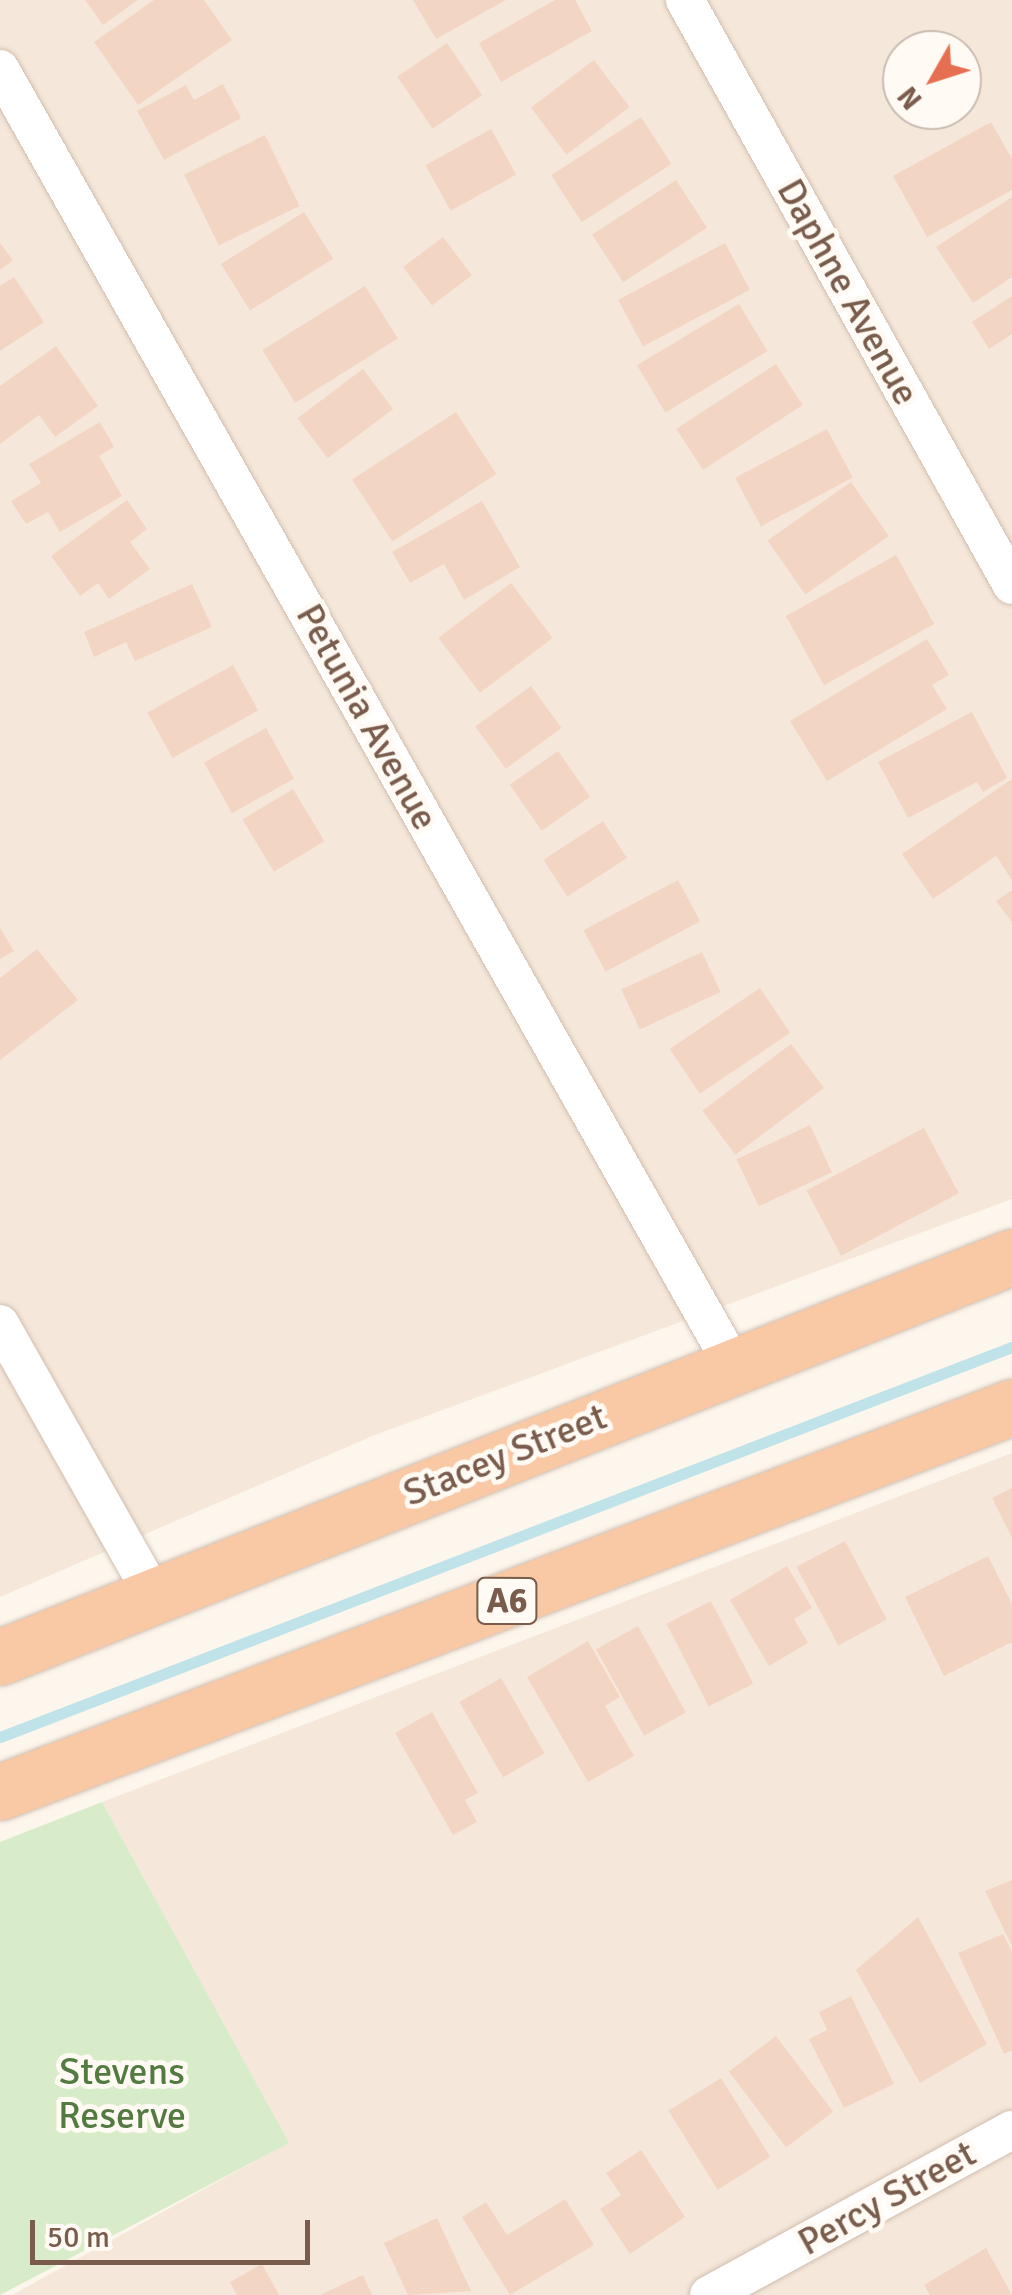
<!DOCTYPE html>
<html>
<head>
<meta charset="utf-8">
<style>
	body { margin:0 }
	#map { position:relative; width:1012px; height:2295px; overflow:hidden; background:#fdf6ec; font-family:Signika,sans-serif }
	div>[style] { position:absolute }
	.residential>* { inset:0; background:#f5e8da }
	.green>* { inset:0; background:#d8ecc9 }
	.stream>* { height:11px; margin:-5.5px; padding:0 5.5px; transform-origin:5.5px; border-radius:5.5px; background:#bfe3e8 }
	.building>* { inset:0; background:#f3d5c3; transform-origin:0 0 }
	.roads { filter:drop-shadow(0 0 2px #d1beb0) drop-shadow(0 0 2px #d1beb0) }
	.minor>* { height:38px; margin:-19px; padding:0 19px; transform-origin:19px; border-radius:19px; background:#fff }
	.trunk>* { height:55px; margin:-27.5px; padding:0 27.5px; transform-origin:27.5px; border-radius:27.5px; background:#f9c8a4 }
	span { translate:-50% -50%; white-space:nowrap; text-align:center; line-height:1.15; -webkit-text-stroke:10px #fffaf3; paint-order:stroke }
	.shield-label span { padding:2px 8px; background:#fffaf3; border:2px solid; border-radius:8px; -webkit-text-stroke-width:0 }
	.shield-label { font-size:35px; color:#7a5c4d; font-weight:700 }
	.street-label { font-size:38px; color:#7a5c4d }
	.park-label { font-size:38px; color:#537a41 }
	.north { position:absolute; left:882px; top:30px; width:100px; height:100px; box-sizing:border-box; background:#fffaf3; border:2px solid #cabbb1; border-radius:50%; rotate:231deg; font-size:28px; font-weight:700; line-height:40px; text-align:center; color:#7a5c4d }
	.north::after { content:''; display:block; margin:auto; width:35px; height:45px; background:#e76f51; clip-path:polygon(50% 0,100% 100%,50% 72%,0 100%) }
	.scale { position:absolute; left:30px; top:2220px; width:280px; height:45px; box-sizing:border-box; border:5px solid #7a5c4d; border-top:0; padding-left:12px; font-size:30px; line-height:35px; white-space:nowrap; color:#7a5c4d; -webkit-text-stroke:8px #fffaf3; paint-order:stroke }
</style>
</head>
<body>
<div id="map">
	<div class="residential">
		<div style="clip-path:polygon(evenodd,0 0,1012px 0,1012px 1199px,370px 1437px,0 1597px,0 0,902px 50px,962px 50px,962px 110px,902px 110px,902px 50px)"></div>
		<div style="clip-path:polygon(1012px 1453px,1012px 2295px,12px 2295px,288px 2143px,102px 1802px)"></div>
	</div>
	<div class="green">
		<div style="clip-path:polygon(102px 1802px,289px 2143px,0 2295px,0 1842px)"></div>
	</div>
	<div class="stream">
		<div style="left:0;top:1737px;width:1085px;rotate:-21.08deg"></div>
	</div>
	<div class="building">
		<div style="clip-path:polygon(85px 0,138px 0,103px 25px)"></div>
		<div style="clip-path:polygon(154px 0,204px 0,232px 40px,138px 105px,94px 42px)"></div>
		<div style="clip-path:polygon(413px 0,506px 0,436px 39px)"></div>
		<div style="clip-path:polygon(555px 0,575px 0,592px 31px,501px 82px,479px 43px)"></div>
		<div style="left:447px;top:43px;width:63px;height:60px;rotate:56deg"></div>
		<div style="left:594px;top:60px;width:59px;height:79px;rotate:53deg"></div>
		<div style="clip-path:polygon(223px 84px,241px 118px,164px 160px,137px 111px,186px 85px,194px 100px)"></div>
		<div style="left:641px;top:117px;width:56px;height:107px;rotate:57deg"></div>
		<div style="clip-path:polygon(991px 122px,1012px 159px,1012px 190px,927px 237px,893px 176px)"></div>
		<div style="left:491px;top:129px;width:52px;height:75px;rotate:61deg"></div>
		<div style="left:265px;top:135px;width:79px;height:90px;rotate:64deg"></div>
		<div style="left:676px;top:180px;width:57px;height:100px;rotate:57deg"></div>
		<div style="clip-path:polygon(1012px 197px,1012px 277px,973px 303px,936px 247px)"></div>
		<div style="left:304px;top:212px;width:55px;height:98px;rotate:58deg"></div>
		<div style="left:443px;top:237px;width:48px;height:50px;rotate:53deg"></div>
		<div style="clip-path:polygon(0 243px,13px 260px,0 270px)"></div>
		<div style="left:725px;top:243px;width:53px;height:121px;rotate:62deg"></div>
		<div style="clip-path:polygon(14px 277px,44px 322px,0 351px,0 286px)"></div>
		<div style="left:365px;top:286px;width:62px;height:121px;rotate:58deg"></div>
		<div style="clip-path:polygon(1012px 296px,1012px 334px,989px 349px,972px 322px)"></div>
		<div style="left:739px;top:304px;width:55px;height:119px;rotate:59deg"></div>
		<div style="clip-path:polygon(56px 346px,98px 406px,55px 437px,39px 415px,0 444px,0 386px)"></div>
		<div style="left:776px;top:364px;width:49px;height:119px;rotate:57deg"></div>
		<div style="left:363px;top:369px;width:50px;height:82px;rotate:53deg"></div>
		<div style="left:456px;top:412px;width:74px;height:124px;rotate:57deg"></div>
		<div style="clip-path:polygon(100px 422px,114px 447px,99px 456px,122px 496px,60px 532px,48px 512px,26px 524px,11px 501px,41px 483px,29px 464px)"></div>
		<div style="left:827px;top:429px;width:55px;height:104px;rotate:62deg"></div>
		<div style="left:851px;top:482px;width:66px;height:102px;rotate:55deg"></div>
		<div style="clip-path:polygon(127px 500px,147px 529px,130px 542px,150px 569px,109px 599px,98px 583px,80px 596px,51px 556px)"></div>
		<div style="clip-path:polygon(482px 501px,520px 567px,464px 600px,444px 564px,410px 583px,392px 552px)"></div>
		<div style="left:896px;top:555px;width:79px;height:126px;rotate:61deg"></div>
		<div style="left:511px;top:583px;width:69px;height:91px;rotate:53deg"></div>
		<div style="clip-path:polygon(192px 584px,212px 627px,135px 661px,126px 642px,94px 657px,84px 632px)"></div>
		<div style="clip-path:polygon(927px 639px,949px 675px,932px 685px,947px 709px,827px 781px,790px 721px)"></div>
		<div style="left:233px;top:665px;width:52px;height:98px;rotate:61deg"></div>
		<div style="left:531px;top:686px;width:52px;height:69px;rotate:54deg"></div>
		<div style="clip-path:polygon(972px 712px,1007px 778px,983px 792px,977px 782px,908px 818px,878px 762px)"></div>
		<div style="left:266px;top:728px;width:58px;height:71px;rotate:61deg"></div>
		<div style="left:558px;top:751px;width:56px;height:59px;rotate:55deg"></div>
		<div style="clip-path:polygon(1012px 779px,1012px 880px,996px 856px,933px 899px,902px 854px)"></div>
		<div style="left:293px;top:789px;width:61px;height:59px;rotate:59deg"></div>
		<div style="left:603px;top:821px;width:44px;height:71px;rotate:57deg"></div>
		<div style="left:678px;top:880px;width:47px;height:107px;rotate:62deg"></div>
		<div style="clip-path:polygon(1012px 890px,1012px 922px,996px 901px)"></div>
		<div style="clip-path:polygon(0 928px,14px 951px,0 959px)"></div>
		<div style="clip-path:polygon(37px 949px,78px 1000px,0 1060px,0 978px)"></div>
		<div style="left:702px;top:952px;width:44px;height:89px;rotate:65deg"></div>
		<div style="left:760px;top:988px;width:54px;height:109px;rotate:56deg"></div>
		<div style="left:791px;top:1044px;width:55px;height:111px;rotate:53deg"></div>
		<div style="left:810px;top:1125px;width:52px;height:81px;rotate:65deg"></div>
		<div style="left:924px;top:1128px;width:74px;height:133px;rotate:62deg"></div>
		<div style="clip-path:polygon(1012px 1488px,1012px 1538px,992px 1498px)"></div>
		<div style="left:845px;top:1541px;width:89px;height:55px;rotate:62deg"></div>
		<div style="clip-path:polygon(988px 1556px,1012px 1604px,1012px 1642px,944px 1676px,905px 1597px)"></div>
		<div style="clip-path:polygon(787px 1566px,812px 1608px,794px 1619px,808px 1643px,769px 1666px,730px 1600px)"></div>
		<div style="left:711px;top:1601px;width:93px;height:50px;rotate:63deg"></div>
		<div style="left:638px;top:1626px;width:99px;height:48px;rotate:61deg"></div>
		<div style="clip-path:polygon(588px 1641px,620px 1697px,605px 1706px,634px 1756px,588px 1782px,527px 1677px)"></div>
		<div style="left:501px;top:1678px;width:87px;height:48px;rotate:60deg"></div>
		<div style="clip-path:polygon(432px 1712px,478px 1793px,465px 1800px,477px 1822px,453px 1835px,395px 1733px)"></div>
		<div style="clip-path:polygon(1012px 1880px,1012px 1946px,985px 1891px)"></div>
		<div style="clip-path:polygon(918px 1917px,987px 2044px,920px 2083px,856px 1970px)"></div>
		<div style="clip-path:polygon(1003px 1934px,1012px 1952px,1012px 2050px,1004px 2054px,958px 1953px)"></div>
		<div style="clip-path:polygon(851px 1996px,894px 2084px,844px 2108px,809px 2039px,827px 2030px,819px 2012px)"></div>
		<div style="left:776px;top:2036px;width:95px;height:59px;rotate:53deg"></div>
		<div style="left:721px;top:2078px;width:93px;height:62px;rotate:58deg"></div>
		<div style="clip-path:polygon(641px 2150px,685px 2217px,630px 2254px,600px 2209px,621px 2195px,606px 2173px)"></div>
		<div style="clip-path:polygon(565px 2199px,594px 2245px,510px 2295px,462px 2217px,486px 2202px,507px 2235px)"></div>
		<div style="clip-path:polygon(437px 2218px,471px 2291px,408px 2295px,384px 2243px)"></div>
		<div style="clip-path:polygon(986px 2248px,1012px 2295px,930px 2295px,924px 2285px)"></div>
		<div style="clip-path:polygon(262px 2264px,279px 2295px,237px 2295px,230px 2282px)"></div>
		<div style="clip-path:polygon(363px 2275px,372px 2295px,320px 2295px)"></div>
	</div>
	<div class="roads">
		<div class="minor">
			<div style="left:685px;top:0;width:670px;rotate:60.8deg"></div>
			<div style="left:0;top:69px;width:1489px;rotate:60.51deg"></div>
			<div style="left:0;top:1324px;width:310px;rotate:60.5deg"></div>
			<div style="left:709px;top:2295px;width:345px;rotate:-28.6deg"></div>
		</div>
		<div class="trunk">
			<div style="left:0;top:1657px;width:1088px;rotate:-21.57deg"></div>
			<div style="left:0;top:1792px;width:1083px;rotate:-20.83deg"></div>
		</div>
	</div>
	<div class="shield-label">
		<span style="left:507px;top:1601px">A6</span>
	</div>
	<div class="street-label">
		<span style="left:848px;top:292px;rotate:61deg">Daphne Avenue</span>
		<span style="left:367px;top:717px;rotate:61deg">Petunia Avenue</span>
		<span style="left:505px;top:1455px;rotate:-22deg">Stacey Street</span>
		<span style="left:887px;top:2198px;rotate:-29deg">Percy Street</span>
	</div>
	<div class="park-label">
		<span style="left:122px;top:2094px">Stevens<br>Reserve</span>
	</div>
	<div class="north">N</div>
	<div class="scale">50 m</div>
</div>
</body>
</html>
